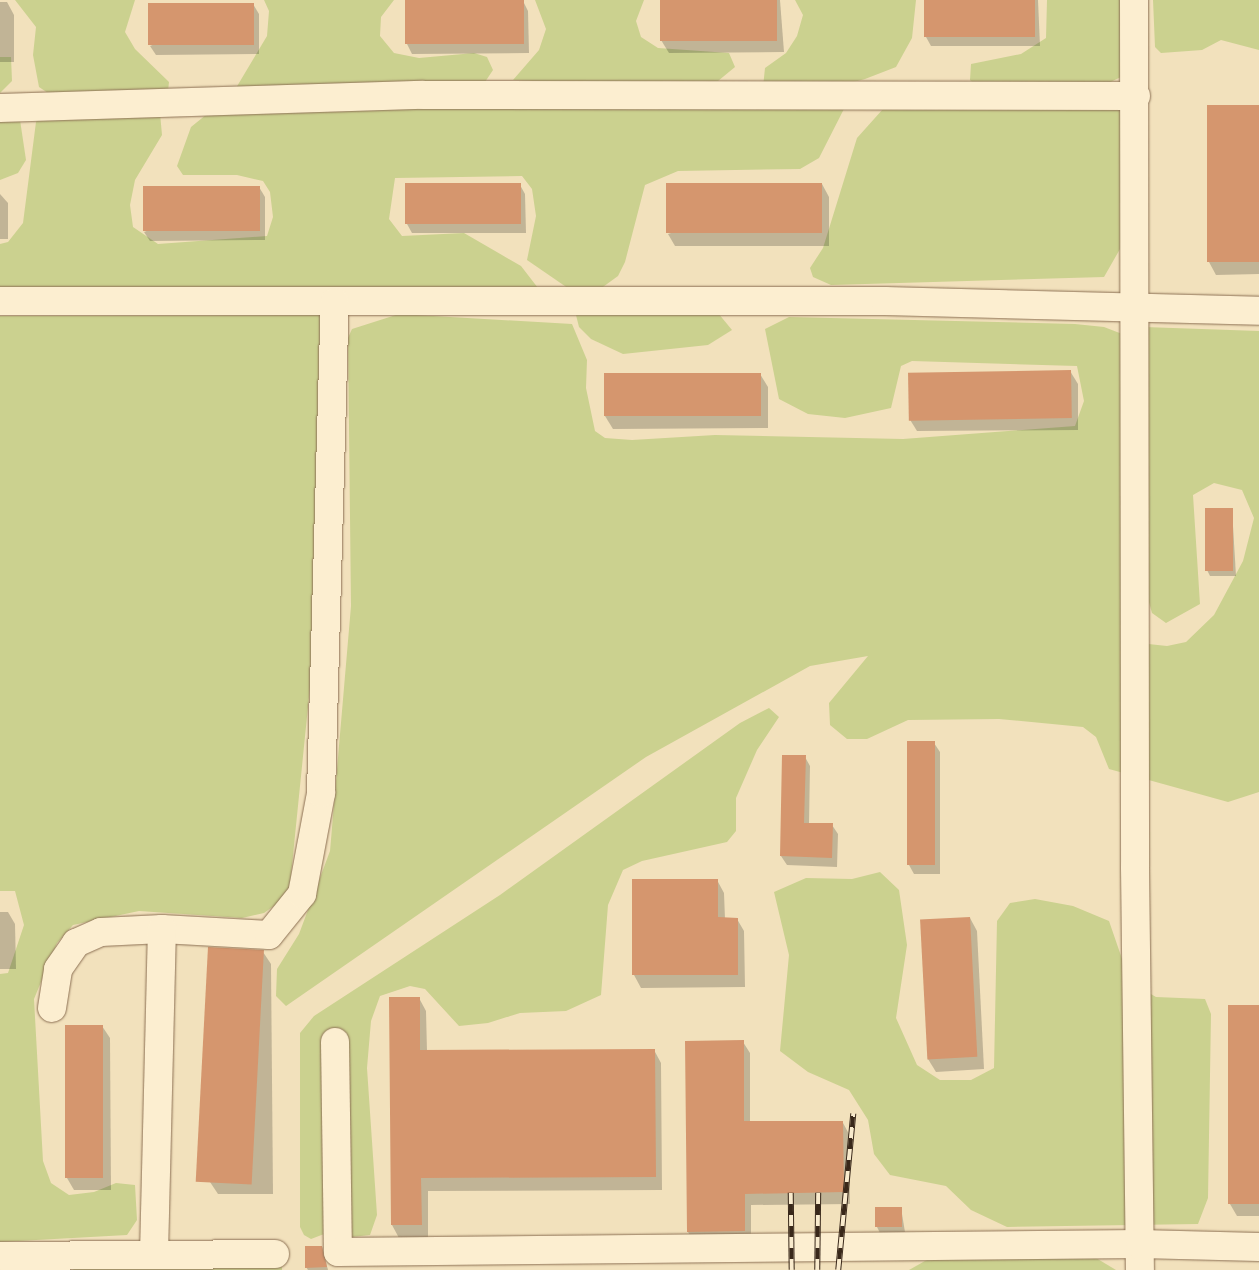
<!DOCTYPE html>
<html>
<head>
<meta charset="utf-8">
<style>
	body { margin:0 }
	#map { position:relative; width:1259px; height:1270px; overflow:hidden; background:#f2e1bc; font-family:"PT Serif",serif }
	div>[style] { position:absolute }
	.green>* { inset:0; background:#cbd18f }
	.shadow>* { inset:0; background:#0003 }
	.building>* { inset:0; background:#d5966e; transform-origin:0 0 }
	.roads { filter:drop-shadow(0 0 1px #8c7054) drop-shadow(0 0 1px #8c7054) }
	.minor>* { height:28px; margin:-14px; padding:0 14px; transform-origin:14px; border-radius:14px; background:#fceed0 }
	.rail>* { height:5.5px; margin-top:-2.75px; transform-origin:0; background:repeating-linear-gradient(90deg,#f9ebcd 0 11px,#39281a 0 22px); box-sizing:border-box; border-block:1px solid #39281a }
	span { translate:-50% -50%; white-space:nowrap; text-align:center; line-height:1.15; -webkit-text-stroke:4.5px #f9ebcd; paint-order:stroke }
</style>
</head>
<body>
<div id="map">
	<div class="green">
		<div style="clip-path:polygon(15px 0,135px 0,125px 32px,135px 49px,169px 82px,168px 91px,51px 95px,39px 87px,33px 55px,36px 27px)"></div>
		<div style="clip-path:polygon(264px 0,394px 0,381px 17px,380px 36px,394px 53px,419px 58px,474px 53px,487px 57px,493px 70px,485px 82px,236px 88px,267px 36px,269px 11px)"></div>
		<div style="clip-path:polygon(535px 0,644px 0,636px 21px,641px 37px,658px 48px,729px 53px,735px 67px,718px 81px,692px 89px,513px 80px,539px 50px,546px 29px)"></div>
		<div style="clip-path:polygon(795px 0,916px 0,912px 38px,896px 67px,865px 79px,839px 86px,763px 87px,765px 68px,786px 53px,797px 36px,803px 15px)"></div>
		<div style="clip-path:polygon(1047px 0,1123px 0,1123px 76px,1098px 88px,978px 88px,970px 80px,971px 64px,1021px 54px,1046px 38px)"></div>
		<div style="clip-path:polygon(1153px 0,1259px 0,1259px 50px,1221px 40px,1202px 50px,1161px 53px,1155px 47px)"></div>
		<div style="clip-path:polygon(0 57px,11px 57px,12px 81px,0 93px)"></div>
		<div style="clip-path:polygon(847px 103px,819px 158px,800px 169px,678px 171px,645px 185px,625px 262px,618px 276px,596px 292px,575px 293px,527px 260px,536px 216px,532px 189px,522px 176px,395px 178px,389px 219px,402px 236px,464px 233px,521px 266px,538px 288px,0 291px,0 244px,8px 242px,23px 223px,36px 122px,43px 113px,160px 113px,162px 135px,135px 180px,130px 205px,133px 227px,158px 244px,267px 236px,273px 217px,270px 192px,263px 181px,237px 175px,183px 175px,177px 166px,191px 127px,212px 110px)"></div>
		<div style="clip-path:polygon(883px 109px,1125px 110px,1124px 242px,1104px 277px,831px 285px,813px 277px,810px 268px,823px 248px,857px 138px)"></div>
		<div style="clip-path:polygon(0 120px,20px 120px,26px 160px,18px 173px,0 180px)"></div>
		<div style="clip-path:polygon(718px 313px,732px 330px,708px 345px,623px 354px,591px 339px,579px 327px,576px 315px)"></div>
		<div style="clip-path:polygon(399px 314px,572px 324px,587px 360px,586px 388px,595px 431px,605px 438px,632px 440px,715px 435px,903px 439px,1075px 426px,1084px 401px,1077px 366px,912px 361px,901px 366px,891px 408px,845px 418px,808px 414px,779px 399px,765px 329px,789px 317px,1075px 324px,1104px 327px,1130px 337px,1139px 643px,1167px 646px,1186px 642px,1214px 615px,1243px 561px,1254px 518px,1242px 490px,1214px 483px,1193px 495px,1200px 604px,1166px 623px,1152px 613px,1145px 588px,1144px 327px,1259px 331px,1259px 792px,1228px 802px,1109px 769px,1096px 737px,1083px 727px,999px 719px,908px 720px,867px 739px,847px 739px,830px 725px,829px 703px,868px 656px,810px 666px,646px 757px,286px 1006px,276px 996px,277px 969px,299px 934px,330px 851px,351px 606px,348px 338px,352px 329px)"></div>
		<div style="clip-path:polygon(323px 315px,310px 687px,289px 895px,264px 913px,242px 918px,139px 911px,73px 925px,57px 943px,34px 999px,43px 1161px,51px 1183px,69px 1195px,94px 1192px,116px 1183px,135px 1185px,137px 1220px,127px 1235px,0 1242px,0 974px,8px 973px,24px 925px,15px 891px,0 891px,0 316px)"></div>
		<div style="clip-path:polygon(769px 708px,779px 717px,757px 750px,736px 798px,736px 831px,727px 842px,642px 861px,623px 870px,608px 905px,601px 995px,566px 1011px,520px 1013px,488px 1023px,459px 1026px,425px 989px,410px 986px,380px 996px,371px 1021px,367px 1068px,377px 1215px,370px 1235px,352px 1237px,345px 1226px,311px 1239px,304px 1235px,300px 1227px,300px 1033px,314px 1016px,500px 895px,740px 723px)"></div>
		<div style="clip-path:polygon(880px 872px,899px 890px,907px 945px,896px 1018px,917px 1065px,940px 1080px,971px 1080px,994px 1068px,997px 921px,1010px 903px,1035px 899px,1073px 906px,1109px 921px,1130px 982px,1156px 997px,1205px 999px,1211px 1014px,1208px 1198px,1198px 1224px,1007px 1227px,971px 1210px,946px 1186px,890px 1175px,874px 1154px,868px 1120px,849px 1090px,808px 1072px,780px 1051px,789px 955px,774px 892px,806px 878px,852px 879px)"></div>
		<div style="clip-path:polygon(932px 1257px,1096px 1258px,1116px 1270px,909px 1270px)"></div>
		<div style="clip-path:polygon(282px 1267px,282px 1270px,72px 1270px,74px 1269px)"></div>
	</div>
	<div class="shadow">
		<div style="clip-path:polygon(661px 0,780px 0,784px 52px,669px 53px,661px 40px)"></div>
		<div style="clip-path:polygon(925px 0,1038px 0,1040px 46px,931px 46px,926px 37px)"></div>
		<div style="clip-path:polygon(523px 1px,528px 11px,529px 53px,412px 54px,407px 44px)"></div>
		<div style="clip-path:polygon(0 2px,7px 2px,14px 15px,14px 62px,0 62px)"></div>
		<div style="clip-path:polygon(253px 4px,259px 14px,259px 54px,156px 55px,150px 46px)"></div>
		<div style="clip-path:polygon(1208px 106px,1259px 106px,1259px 274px,1216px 275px,1209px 262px)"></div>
		<div style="clip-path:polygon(822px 184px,829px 197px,829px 246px,675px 246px,668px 234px)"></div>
		<div style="clip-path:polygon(520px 185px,525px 194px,526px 233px,412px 233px,407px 224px)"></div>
		<div style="clip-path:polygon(259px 187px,265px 197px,265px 240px,150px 241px,144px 232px)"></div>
		<div style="clip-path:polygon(0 194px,8px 203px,8px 239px,0 239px)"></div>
		<div style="clip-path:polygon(1070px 371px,1078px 384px,1078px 430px,917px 431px,909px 418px)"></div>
		<div style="clip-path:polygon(760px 374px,768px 387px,768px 428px,613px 429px,605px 416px)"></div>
		<div style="clip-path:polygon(1232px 509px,1236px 576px,1210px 576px,1207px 570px)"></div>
		<div style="clip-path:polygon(908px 743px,934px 743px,940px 752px,940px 874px,914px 874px,909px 865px)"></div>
		<div style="clip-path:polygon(805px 757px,810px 766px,809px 824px,832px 825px,838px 834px,837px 867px,787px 865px,781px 856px)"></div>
		<div style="clip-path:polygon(717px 880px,724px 893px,725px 919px,737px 919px,744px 931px,745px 987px,641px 988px,634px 975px,633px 881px)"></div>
		<div style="clip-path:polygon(0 912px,8px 912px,15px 924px,16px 969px,0 969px)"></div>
		<div style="clip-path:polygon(970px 918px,977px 931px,984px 1069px,936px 1072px,928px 1059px,922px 920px)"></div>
		<div style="clip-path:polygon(263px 952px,271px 964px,273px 1194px,218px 1194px,210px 1182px)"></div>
		<div style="clip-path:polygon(390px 998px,419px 998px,426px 1011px,427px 1051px,654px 1050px,661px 1063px,662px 1190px,428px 1191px,428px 1238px,399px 1238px,392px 1225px)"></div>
		<div style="clip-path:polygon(1259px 1006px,1259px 1216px,1237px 1216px,1230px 1204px)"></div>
		<div style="clip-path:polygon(102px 1026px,110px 1038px,111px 1190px,74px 1190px,67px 1178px)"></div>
		<div style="clip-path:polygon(743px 1042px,750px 1053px,750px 1122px,843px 1123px,849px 1134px,850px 1204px,751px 1205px,751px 1243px,695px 1243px,688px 1232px)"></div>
		<div style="clip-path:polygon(901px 1208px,905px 1232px,880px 1233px,877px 1227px)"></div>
		<div style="clip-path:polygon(322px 1247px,328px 1270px,308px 1270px,306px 1267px)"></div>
	</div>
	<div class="building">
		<div style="left:524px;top:0;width:44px;height:119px;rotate:90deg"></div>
		<div style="left:660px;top:0;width:117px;height:41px"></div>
		<div style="left:924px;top:0;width:111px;height:37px"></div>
		<div style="left:254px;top:3px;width:42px;height:106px;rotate:90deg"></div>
		<div style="left:1207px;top:105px;width:52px;height:157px"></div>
		<div style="left:521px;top:183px;width:41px;height:116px;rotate:90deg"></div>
		<div style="left:822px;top:183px;width:50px;height:156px;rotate:90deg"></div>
		<div style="left:260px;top:186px;width:45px;height:117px;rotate:90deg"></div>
		<div style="left:1071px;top:370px;width:48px;height:163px;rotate:89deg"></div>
		<div style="left:761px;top:373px;width:43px;height:157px;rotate:90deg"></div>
		<div style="left:1205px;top:508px;width:28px;height:63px"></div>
		<div style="left:907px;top:741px;width:28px;height:124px"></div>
		<div style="clip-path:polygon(782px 755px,806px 755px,804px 823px,833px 823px,832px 858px,780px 856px)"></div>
		<div style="clip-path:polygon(632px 879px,718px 879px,718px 917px,738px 918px,738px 975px,632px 975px)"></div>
		<div style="left:970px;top:917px;width:140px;height:50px;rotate:87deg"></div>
		<div style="left:208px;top:947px;width:56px;height:235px;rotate:3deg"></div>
		<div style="clip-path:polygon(389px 997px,420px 997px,420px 1050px,655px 1049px,656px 1177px,421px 1178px,422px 1225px,391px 1225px)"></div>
		<div style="left:1228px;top:1005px;width:31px;height:199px"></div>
		<div style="left:65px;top:1025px;width:38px;height:153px"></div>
		<div style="clip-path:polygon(744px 1040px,744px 1121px,843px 1121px,844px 1192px,745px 1194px,745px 1231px,687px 1232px,685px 1041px)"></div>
		<div style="left:875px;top:1207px;width:27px;height:20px"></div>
		<div style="clip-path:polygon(305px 1246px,322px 1246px,327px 1267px,305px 1268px)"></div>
	</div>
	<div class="roads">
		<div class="minor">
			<div style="left:1134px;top:0;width:867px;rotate:89.93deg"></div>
			<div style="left:1135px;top:867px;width:403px;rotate:89.3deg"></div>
			<div style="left:0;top:108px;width:423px;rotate:-1.8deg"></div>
			<div style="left:423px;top:95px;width:713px;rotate:0.08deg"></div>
			<div style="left:0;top:301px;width:885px"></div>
			<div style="left:885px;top:301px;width:374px;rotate:1.5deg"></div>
			<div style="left:52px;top:1008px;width:39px;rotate:-81deg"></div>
			<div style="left:58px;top:969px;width:32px;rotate:-55deg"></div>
			<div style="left:76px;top:943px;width:27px;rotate:-24deg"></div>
			<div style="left:101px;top:932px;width:61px;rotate:-2.8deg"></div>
			<div style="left:162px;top:929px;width:107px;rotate:3.2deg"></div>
			<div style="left:269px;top:935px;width:53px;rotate:-51.2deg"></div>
			<div style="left:302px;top:894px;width:103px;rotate:-79.3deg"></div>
			<div style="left:321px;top:793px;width:491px;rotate:-88.4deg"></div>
			<div style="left:335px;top:1042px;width:210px;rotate:89.2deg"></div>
			<div style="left:338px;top:1252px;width:802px;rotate:-0.57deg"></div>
			<div style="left:1140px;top:1244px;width:119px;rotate:1.4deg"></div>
			<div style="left:154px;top:1254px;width:325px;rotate:-88.6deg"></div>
			<div style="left:0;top:1256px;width:275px;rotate:-0.4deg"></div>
		</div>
	</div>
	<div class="rail">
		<div style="left:791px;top:1193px;width:77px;rotate:89.3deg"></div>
		<div style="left:817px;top:1270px;width:77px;rotate:-89.3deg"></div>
		<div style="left:838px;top:1270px;width:157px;rotate:-84.5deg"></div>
	</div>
</div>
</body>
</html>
